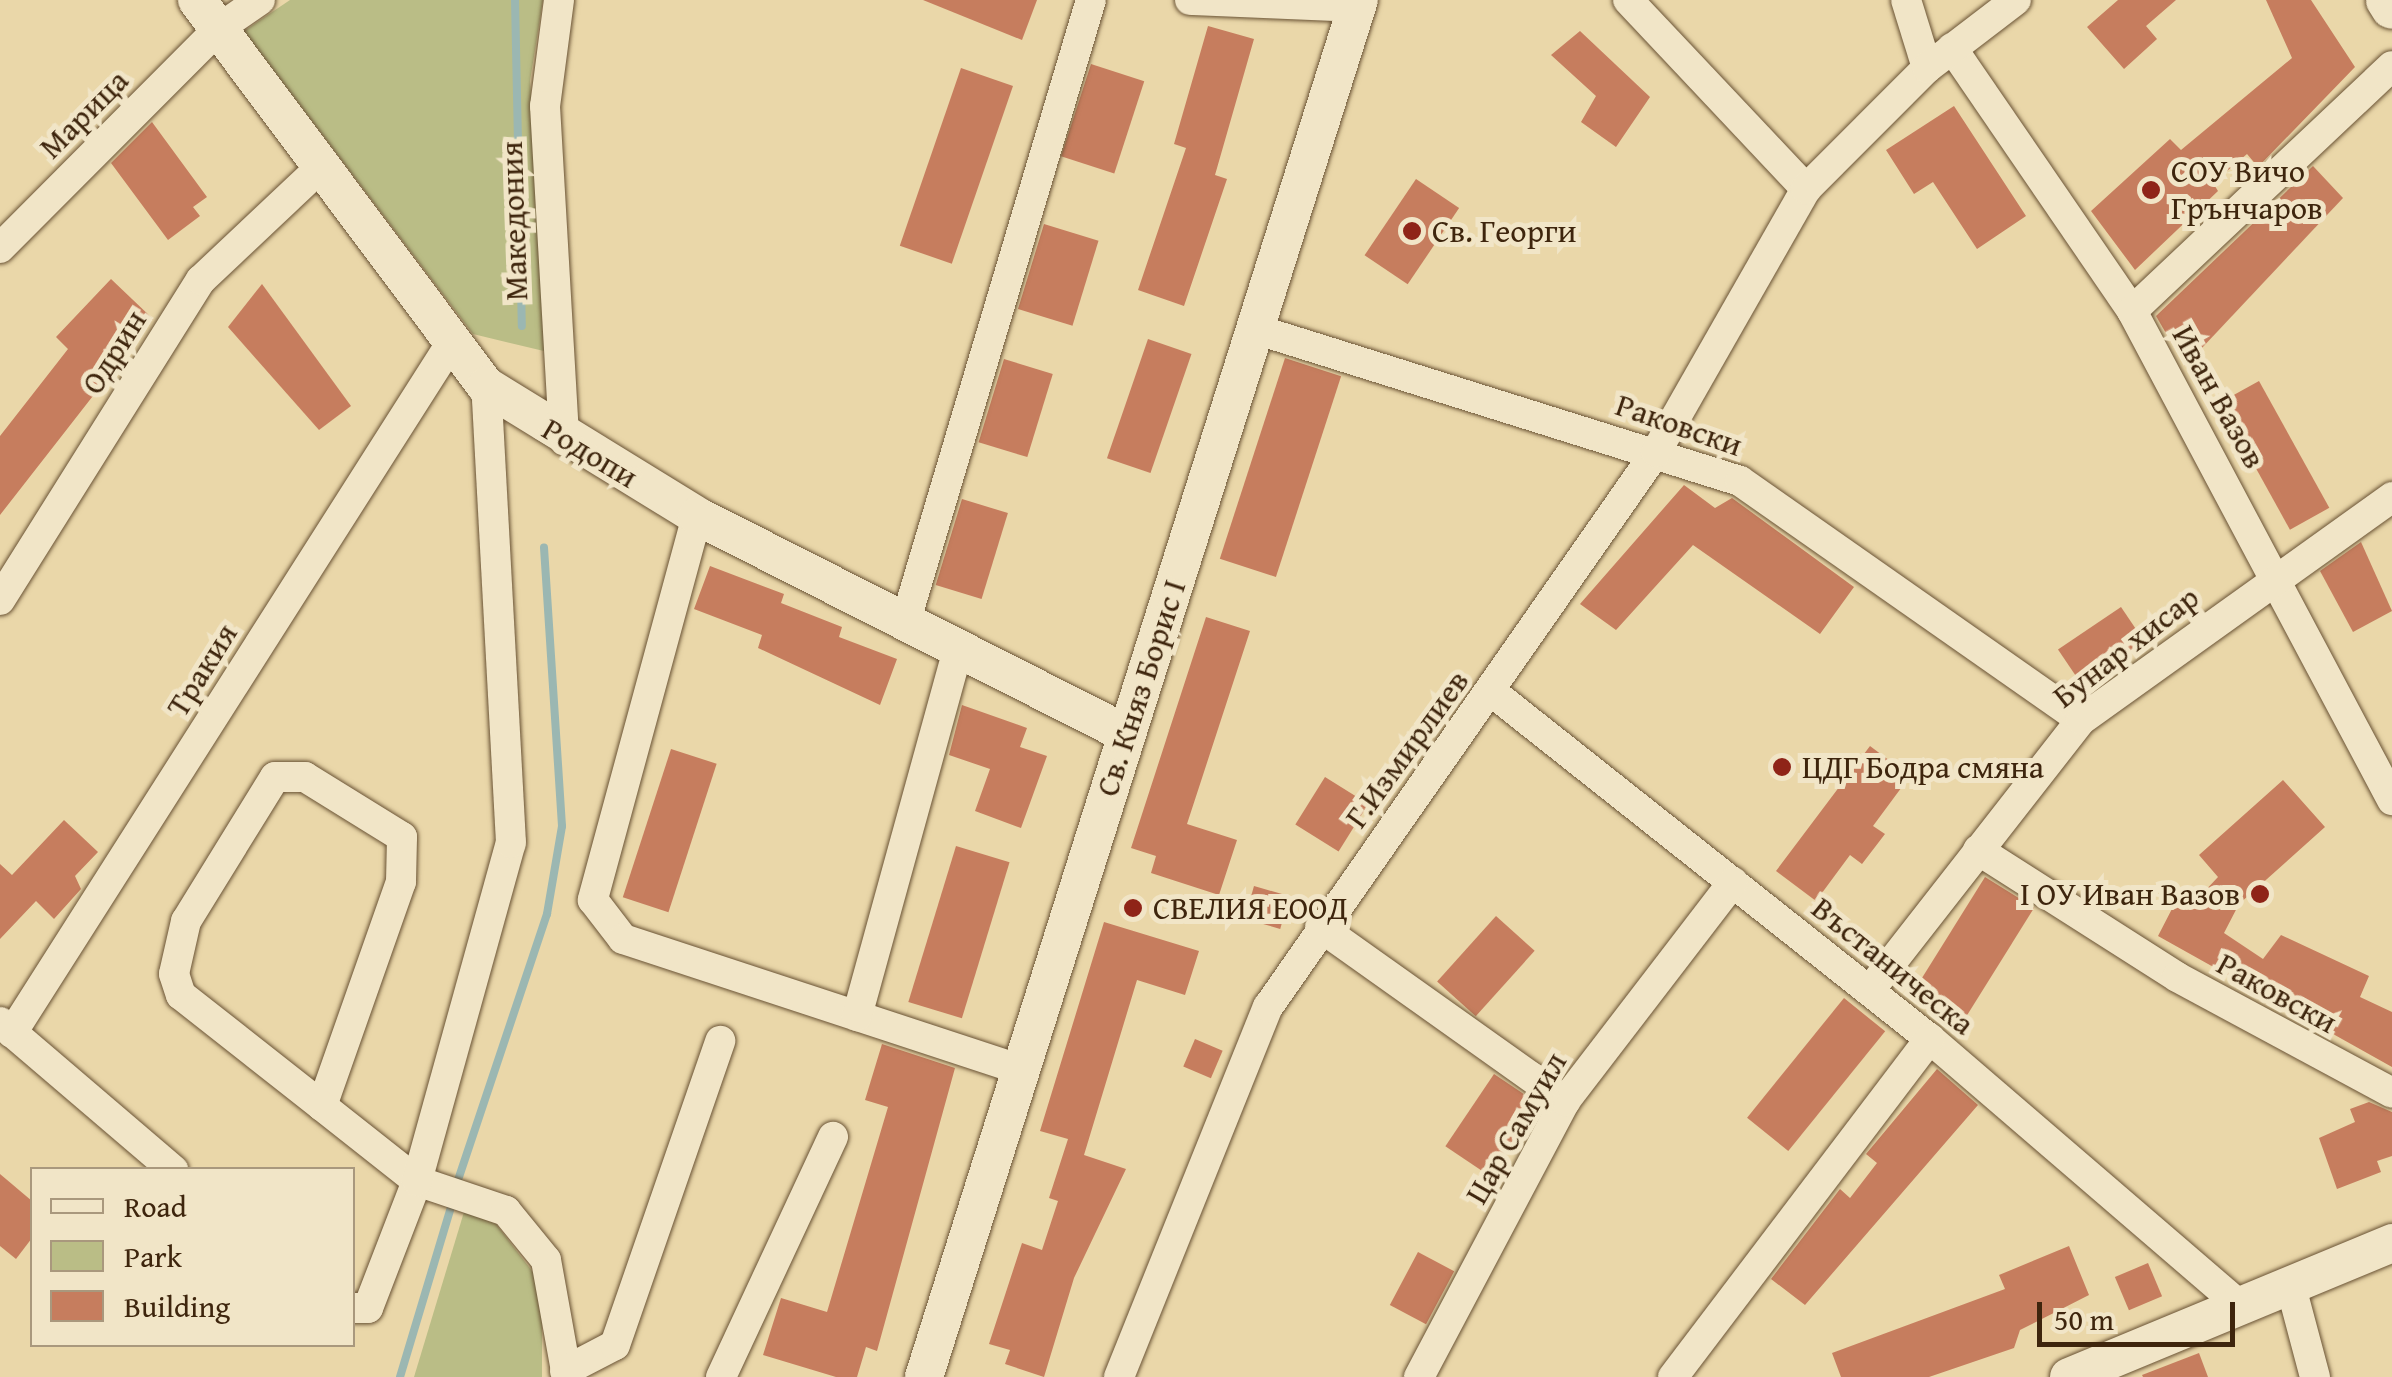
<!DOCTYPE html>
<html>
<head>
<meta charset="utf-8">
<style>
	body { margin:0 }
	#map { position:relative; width:2392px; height:1377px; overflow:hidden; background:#ead7a9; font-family:"Gentium Book Plus",serif }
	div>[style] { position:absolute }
	.green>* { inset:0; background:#babd86 }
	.stream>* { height:8px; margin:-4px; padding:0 4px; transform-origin:4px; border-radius:4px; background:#9bb7b2 }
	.building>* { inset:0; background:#c67d5e; transform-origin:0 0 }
	.roads { filter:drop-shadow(0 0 2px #695234) drop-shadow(0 0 2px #695234) }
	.minor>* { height:30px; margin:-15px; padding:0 15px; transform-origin:15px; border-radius:15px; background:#f1e5c7 }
	.tertiary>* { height:38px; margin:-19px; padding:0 19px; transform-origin:19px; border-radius:19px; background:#f1e5c7 }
	.secondary>* { height:42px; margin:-21px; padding:0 21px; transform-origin:21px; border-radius:21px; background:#f1e5c7 }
	.dots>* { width:28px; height:28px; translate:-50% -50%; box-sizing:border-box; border:5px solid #f1e5c7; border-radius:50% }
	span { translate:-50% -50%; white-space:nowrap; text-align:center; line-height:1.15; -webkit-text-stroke:10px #f1e5c7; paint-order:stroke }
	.street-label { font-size:32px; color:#3e250d }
	.poi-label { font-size:32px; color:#3e250d }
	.left { translate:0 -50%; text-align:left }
	.right { translate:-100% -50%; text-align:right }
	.legend { position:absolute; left:30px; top:1167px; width:325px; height:180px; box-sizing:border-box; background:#f1e5c7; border:2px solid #a9987d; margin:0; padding:12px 18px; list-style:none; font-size:30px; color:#3e250d }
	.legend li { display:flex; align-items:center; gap:20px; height:50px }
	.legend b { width:50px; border:2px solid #a9987d }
	.scale { position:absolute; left:2037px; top:1302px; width:198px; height:45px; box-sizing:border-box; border:5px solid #3e250d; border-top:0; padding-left:12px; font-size:30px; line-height:35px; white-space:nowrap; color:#3e250d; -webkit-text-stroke:8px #f1e5c7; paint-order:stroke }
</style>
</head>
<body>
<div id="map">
	<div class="green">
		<div style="clip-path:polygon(290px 0,543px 0,530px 81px,548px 352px,473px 334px,244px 31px)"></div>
		<div style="clip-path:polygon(464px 1212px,496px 1224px,542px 1284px,542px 1377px,414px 1377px)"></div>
	</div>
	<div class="stream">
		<div style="left:515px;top:0;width:326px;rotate:88.8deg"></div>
		<div style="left:456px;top:1186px;width:287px;rotate:-71.5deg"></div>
		<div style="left:547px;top:914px;width:89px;rotate:-80.3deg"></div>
		<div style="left:562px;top:826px;width:279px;rotate:-93.7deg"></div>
		<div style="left:400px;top:1377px;width:185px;rotate:-73.3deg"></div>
	</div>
	<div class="building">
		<div style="clip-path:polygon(923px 0,1037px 0,1022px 40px)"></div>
		<div style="clip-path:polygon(2118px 0,2176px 0,2146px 26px,2157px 39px,2124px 69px,2087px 27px)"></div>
		<div style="clip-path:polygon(2266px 0,2311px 0,2355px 67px,2258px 167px,2247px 154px,2213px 183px,2218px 191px,2135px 270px,2091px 211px,2170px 139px,2181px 150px,2292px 58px)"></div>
		<div style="clip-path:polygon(1208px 26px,1254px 39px,1215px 175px,1227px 179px,1184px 306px,1138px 290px,1186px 148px,1174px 144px)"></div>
		<div style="clip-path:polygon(1580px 31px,1650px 97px,1616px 147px,1581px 122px,1596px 96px,1551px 55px)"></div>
		<div style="left:1091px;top:64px;width:56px;height:97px;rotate:18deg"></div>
		<div style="left:961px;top:68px;width:55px;height:188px;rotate:19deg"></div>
		<div style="clip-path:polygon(1954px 106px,2026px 216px,1977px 249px,1933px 182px,1914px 194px,1886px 150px)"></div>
		<div style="clip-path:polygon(152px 122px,207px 197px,193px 207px,200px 216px,168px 240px,111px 163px)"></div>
		<div style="clip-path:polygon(2313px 166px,2343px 198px,2185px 366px,2156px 316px)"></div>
		<div style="left:1416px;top:179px;width:52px;height:92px;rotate:34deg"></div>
		<div style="left:1044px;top:224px;width:57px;height:89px;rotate:17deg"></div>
		<div style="clip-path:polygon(111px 279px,153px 319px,0 515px,0 436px,68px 349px,56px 337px)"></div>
		<div style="clip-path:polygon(262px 284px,351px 406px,319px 430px,228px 327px)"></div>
		<div style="left:1148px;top:339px;width:46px;height:126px;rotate:19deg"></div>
		<div style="left:1285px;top:358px;width:59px;height:211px;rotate:18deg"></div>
		<div style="left:1004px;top:359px;width:51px;height:87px;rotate:17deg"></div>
		<div style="left:2259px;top:381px;width:145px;height:45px;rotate:61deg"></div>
		<div style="clip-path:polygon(1684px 485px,1715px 508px,1732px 498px,1854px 587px,1820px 634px,1693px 545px,1616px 630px,1580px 604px)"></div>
		<div style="left:962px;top:499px;width:48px;height:90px;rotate:17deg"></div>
		<div style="clip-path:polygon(2361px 542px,2392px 611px,2353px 632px,2320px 571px)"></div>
		<div style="clip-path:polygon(710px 566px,784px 594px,781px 603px,842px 627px,839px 637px,897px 659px,880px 705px,758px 648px,762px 635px,694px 609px)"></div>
		<div style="left:2121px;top:607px;width:42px;height:76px;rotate:56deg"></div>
		<div style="clip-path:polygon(1206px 617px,1250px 631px,1187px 824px,1237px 840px,1219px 895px,1151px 873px,1156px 856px,1131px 848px)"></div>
		<div style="clip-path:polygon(962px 705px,1027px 728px,1020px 747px,1047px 756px,1021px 828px,975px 811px,990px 769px,949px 755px)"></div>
		<div style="clip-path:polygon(1870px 746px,1910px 776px,1873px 826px,1885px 834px,1862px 864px,1850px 855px,1816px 901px,1776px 871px)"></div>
		<div style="left:671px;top:749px;width:48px;height:156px;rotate:18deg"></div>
		<div style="left:1325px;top:777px;width:51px;height:56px;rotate:32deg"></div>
		<div style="clip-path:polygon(2283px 780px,2325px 827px,2239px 904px,2224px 933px,2263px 959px,2281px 935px,2369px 976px,2360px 997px,2392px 1012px,2392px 1067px,2158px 936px,2175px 903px,2187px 910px,2218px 877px,2199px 855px)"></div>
		<div style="clip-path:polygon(64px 820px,98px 852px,75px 876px,81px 889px,54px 919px,36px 901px,0 939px,0 864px,12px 875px)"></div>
		<div style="left:956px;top:846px;width:56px;height:163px;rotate:17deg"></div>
		<div style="left:1985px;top:877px;width:58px;height:129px;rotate:32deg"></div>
		<div style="left:1254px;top:886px;width:37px;height:34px;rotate:16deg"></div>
		<div style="left:1496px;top:916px;width:52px;height:88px;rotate:42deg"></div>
		<div style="clip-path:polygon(1104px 922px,1199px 951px,1185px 995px,1137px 980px,1084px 1155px,1126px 1169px,1074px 1278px,1044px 1377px,1005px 1364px,1010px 1350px,989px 1344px,1022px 1243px,1042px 1250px,1058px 1201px,1049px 1198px,1068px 1139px,1040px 1131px)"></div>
		<div style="left:1844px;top:998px;width:53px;height:154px;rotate:39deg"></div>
		<div style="left:1195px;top:1039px;width:30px;height:30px;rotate:23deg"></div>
		<div style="clip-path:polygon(882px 1044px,955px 1068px,877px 1351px,866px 1347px,857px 1377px,836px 1377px,763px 1355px,781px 1298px,827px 1312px,888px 1107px,865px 1100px)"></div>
		<div style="clip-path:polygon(1937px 1069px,1978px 1105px,1805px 1305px,1771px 1279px,1840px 1189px,1850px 1198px,1877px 1163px,1866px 1154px)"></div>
		<div style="left:1494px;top:1074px;width:53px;height:87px;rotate:34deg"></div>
		<div style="clip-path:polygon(2369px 1102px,2392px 1112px,2392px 1156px,2377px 1161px,2381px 1172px,2337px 1189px,2319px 1138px,2355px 1122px,2350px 1109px)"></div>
		<div style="clip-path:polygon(0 1174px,32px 1201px,32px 1238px,16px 1259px,0 1246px)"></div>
		<div style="clip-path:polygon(2069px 1246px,2089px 1295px,2020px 1330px,2014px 1348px,1929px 1377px,1841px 1377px,1832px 1353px,2005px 1289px,1999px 1275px)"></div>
		<div style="left:1418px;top:1252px;width:41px;height:60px;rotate:28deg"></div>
		<div style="left:2148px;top:1263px;width:36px;height:36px;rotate:67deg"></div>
		<div style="clip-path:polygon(2199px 1353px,2208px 1377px,2143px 1377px,2142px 1375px)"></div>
	</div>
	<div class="roads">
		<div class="minor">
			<div style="left:559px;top:0;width:107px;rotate:97.5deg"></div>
			<div style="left:545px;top:106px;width:335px;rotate:86.7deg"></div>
			<div style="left:1190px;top:0;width:166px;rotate:2.4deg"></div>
			<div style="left:1628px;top:0;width:260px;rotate:46.7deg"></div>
			<div style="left:1906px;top:0;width:71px;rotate:72.8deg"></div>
			<div style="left:1952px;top:48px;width:319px;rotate:55.6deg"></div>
			<div style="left:2132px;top:311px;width:554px;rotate:62deg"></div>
			<div style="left:0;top:248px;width:309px;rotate:-45.1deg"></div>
			<div style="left:218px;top:29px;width:51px;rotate:-34.6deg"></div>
			<div style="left:2132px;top:311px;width:357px;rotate:-43.3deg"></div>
			<div style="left:1255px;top:329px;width:508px;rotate:17.4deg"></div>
			<div style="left:1740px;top:481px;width:416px;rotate:35deg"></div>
			<div style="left:697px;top:516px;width:398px;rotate:105.2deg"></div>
			<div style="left:593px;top:900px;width:49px;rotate:52.4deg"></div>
			<div style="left:623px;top:939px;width:419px;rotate:18.2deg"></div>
			<div style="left:0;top:600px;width:378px;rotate:-57.9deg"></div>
			<div style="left:201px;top:280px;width:163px;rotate:-43.3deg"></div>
			<div style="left:905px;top:623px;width:650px;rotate:-73.38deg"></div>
			<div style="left:1492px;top:692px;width:559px;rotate:38.39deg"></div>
			<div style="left:1930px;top:1039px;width:409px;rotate:40.7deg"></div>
			<div style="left:1978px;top:850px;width:236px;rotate:32.5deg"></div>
			<div style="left:2177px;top:977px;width:244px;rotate:28.3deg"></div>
			<div style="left:1320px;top:927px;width:301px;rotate:35.4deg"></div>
			<div style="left:1870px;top:990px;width:343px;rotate:-52deg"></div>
			<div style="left:2081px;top:720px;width:383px;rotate:-35.6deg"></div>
			<div style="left:857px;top:1016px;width:380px;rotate:-74.6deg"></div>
			<div style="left:0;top:1022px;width:228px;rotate:40.5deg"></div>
			<div style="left:12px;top:1033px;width:816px;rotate:-57.52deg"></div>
			<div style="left:322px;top:1106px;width:238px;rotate:-70.6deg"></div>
			<div style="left:401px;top:882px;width:45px;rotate:-88.7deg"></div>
			<div style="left:402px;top:837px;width:114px;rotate:-148.3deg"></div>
			<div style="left:305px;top:777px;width:30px;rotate:180deg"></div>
			<div style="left:275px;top:777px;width:169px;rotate:121.7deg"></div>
			<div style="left:186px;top:921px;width:54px;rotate:102.8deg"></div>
			<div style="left:174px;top:974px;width:22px;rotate:72deg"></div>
			<div style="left:181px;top:995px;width:179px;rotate:38.2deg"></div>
			<div style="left:322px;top:1106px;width:121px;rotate:38.3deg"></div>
			<div style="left:417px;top:1181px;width:94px;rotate:18.6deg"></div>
			<div style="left:506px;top:1211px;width:63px;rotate:50.8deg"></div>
			<div style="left:546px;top:1260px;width:119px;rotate:79.8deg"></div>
			<div style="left:2290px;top:1283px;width:97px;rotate:75.1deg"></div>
			<div style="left:352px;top:1308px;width:16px"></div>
			<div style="left:368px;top:1308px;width:136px;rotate:-68.9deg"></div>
			<div style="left:417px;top:1181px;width:351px;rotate:-74.5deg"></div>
			<div style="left:511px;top:843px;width:458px;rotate:-93.1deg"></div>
			<div style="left:565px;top:1371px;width:56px;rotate:-27.5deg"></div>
			<div style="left:615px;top:1345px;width:322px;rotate:-70.9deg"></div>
			<div style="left:721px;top:1377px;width:265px;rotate:-65deg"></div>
			<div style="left:1119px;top:1377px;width:399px;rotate:-68.1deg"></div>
			<div style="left:1268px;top:1007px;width:677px;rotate:-55.04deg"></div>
			<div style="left:1656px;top:452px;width:303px;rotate:-60.3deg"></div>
			<div style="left:1806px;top:189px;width:171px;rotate:-45deg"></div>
			<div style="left:1927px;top:68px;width:112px;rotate:-37.4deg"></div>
			<div style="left:1419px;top:1377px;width:312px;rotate:-62.1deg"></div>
			<div style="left:1565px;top:1101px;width:276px;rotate:-52.5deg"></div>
			<div style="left:1673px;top:1377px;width:425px;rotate:-52.8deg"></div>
		</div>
		<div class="tertiary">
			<div style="left:197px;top:0;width:482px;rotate:53.2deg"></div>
			<div style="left:486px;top:386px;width:248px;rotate:31.6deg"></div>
			<div style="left:697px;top:516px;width:482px;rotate:26.9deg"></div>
			<div style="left:924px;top:1377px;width:1444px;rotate:-72.47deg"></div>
			<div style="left:2069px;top:1377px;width:350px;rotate:-22.5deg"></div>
		</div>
		<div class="secondary">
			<div style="left:2387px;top:0;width:9px;rotate:58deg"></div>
		</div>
	</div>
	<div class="dots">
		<div style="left:2151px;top:190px;background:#8f2418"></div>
		<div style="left:1412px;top:231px;background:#8f2418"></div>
		<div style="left:1782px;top:767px;background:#8f2418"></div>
		<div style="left:2260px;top:894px;background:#8f2418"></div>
		<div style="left:1133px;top:908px;background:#8f2418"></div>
	</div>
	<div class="street-label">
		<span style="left:84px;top:114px;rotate:-45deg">Марица</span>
		<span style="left:514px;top:221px;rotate:-92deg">Македония</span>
		<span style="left:114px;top:352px;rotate:-58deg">Одрин</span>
		<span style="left:2219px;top:397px;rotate:61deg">Иван Вазов</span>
		<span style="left:1679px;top:425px;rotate:19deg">Раковски</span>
		<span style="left:590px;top:453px;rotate:31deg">Родопи</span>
		<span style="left:2126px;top:647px;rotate:-38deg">Бунар хисар</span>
		<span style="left:202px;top:670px;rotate:-58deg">Тракия</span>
		<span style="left:1141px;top:688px;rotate:-72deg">Св. Княз Борис I</span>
		<span style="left:1407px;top:749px;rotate:-54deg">Г.Измирлиев</span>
		<span style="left:1893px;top:966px;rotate:39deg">Въстаническа</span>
		<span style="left:2277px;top:993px;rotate:29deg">Раковски</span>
		<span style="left:1516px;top:1128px;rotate:-60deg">Цар Самуил</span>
	</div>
	<div class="poi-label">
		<span class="left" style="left:2171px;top:190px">СОУ Вичо<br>Грънчаров</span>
		<span class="left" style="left:1432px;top:231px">Св. Георги</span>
		<span class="left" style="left:1802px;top:767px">ЦДГ Бодра смяна</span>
		<span class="right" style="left:2240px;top:894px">I ОУ Иван Вазов</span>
		<span class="left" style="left:1153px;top:908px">СВЕЛИЯ ЕООД</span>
	</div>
	<ul class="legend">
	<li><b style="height:12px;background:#f1e5c7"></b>Road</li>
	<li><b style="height:28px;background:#babd86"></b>Park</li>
	<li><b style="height:28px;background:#c67d5e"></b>Building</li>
	</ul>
	<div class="scale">50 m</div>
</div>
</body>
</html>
